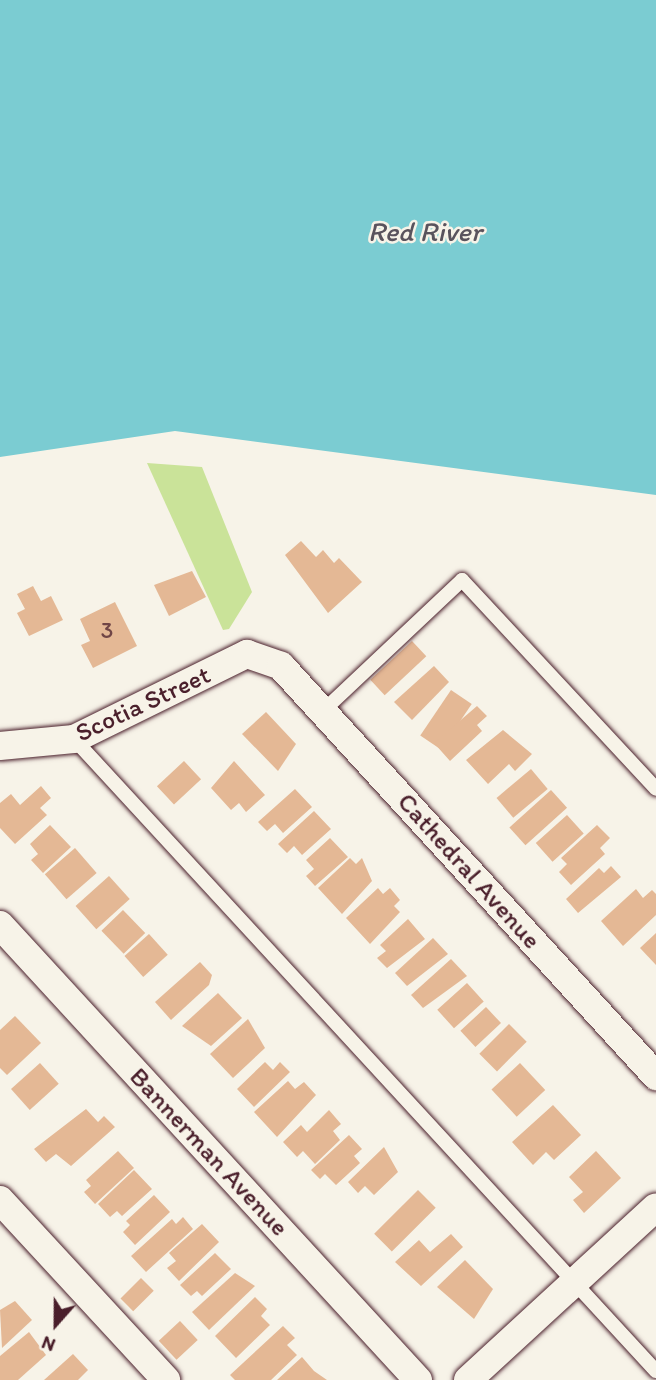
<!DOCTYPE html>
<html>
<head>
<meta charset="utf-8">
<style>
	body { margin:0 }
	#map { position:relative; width:656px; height:1380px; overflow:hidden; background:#f7f3e8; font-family:Itim,sans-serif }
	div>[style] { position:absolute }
	.green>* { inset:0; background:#cae399 }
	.water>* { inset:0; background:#7bccd2 }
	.building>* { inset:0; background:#e4b895; transform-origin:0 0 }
	.roads { filter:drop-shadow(0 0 2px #4a1f2b) drop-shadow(0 0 2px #4a1f2b) }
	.service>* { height:14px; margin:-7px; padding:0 7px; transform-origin:7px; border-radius:7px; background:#f7f3e8 }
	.minor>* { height:28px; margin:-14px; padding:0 14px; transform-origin:14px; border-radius:14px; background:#f7f3e8 }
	span { translate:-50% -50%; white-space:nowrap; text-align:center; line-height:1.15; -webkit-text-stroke:5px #f7f3e8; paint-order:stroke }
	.number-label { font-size:23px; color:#704546 }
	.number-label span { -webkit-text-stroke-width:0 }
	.street-label { font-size:26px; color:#4a1f2b }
	.water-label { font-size:28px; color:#59535d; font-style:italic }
	.north { position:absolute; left:21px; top:1289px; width:70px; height:70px; -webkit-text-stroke:5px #f7f3e8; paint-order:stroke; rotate:201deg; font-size:19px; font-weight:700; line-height:28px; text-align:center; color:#4a1f2b }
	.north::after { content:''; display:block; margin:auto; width:24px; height:32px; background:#4a1f2b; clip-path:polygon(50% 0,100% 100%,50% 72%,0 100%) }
</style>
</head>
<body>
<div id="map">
	<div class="green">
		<div style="clip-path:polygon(147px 463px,202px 467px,252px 592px,229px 629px,223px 630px)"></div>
	</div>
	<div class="water">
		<div style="clip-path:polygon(0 0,656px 0,656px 495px,175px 431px,0 457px)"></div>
	</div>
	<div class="building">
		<div style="clip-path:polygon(301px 541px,316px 557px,323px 550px,334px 563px,339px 558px,362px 582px,328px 613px,285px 555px)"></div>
		<div style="clip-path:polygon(192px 571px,206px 597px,169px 616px,154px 585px)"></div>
		<div style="clip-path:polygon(33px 586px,41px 601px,51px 596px,63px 620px,29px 636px,17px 613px,25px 609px,17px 594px)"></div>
		<div style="clip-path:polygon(115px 602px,137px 646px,93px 668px,81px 645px,90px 641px,80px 619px)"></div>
		<div style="left:412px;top:641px;width:21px;height:57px;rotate:47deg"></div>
		<div style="clip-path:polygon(434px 666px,449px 682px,412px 720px,394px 702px)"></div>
		<div style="left:451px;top:690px;width:25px;height:55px;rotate:34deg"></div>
		<div style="clip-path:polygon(477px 706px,487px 716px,477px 725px,482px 731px,450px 761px,434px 743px)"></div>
		<div style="clip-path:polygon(266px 712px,296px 744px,278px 771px,242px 734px)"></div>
		<div style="clip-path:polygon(503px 730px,532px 754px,515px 771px,509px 764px,488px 784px,466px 760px)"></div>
		<div style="left:184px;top:761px;width:25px;height:37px;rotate:47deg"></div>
		<div style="clip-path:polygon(234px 761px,265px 795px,246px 812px,239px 803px,231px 810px,211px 788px)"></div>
		<div style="left:531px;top:769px;width:26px;height:45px;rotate:50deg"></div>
		<div style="clip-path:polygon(41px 786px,51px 798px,40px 808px,47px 815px,15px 844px,0 828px,0 803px,11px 794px,20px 805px)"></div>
		<div style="clip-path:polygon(295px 789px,312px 807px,283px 833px,275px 824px,267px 831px,258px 822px)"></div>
		<div style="left:551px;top:790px;width:24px;height:56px;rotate:48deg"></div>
		<div style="clip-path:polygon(314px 811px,331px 829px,302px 855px,294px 846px,287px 853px,278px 844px)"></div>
		<div style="left:567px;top:815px;width:25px;height:42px;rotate:48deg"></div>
		<div style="clip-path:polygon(50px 825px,71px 847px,43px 873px,31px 860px,38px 854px,30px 844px)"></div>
		<div style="clip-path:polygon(597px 825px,610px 838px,600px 848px,605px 854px,571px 885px,559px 872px,567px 864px,561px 858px)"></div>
		<div style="clip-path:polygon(330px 838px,348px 857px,315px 886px,306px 876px,314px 869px,306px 860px)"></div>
		<div style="left:75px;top:848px;width:33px;height:40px;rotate:49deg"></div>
		<div style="clip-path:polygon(350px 858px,356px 864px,362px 858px,372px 881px,342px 914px,318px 888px)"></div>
		<div style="clip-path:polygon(611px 866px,621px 877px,578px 913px,566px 899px,599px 868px,604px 873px)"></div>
		<div style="left:109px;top:876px;width:31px;height:45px;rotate:48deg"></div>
		<div style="clip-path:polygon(378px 888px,383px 894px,390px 888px,400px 900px,394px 906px,400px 912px,370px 944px,346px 918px)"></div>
		<div style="clip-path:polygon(636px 889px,643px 898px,652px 890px,656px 894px,656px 915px,623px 946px,601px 921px)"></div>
		<div style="left:123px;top:910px;width:32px;height:30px;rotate:46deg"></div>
		<div style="clip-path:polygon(408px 919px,425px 939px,387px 968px,377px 958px,386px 951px,380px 945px)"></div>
		<div style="clip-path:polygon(656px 933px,656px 965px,640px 948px)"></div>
		<div style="left:149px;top:934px;width:28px;height:33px;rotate:48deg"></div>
		<div style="clip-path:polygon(433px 938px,448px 954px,407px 986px,395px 973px)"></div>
		<div style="clip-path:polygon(451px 959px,467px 976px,423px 1008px,411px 995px)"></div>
		<div style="clip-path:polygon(200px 962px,212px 975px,209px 985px,171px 1020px,155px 1002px)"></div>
		<div style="left:467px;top:983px;width:25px;height:40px;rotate:48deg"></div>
		<div style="clip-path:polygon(218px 993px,242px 1018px,211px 1046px,182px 1026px)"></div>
		<div style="left:486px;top:1007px;width:22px;height:35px;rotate:47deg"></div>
		<div style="clip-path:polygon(15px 1016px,41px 1043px,7px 1075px,0 1068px,0 1030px)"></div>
		<div style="clip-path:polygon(248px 1019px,265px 1048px,233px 1078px,210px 1054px)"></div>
		<div style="left:509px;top:1024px;width:25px;height:42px;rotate:45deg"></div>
		<div style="clip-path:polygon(265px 1062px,273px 1070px,280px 1062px,290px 1072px,254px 1107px,237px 1089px)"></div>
		<div style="left:40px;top:1063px;width:28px;height:39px;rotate:48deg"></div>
		<div style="left:520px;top:1063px;width:37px;height:39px;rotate:47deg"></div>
		<div style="clip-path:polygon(288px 1081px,295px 1089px,304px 1082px,316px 1095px,277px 1137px,254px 1112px)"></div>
		<div style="clip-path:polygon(553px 1105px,581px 1135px,554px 1160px,546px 1152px,533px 1165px,512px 1142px)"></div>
		<div style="clip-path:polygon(86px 1109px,98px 1122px,104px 1116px,115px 1127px,71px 1166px,56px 1154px,46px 1162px,34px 1149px)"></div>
		<div style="clip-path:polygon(329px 1110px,341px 1124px,333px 1131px,340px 1140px,315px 1164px,303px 1151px,297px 1157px,283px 1142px,301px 1125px,307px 1132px)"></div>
		<div style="clip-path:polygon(349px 1135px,362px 1149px,354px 1156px,360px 1163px,336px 1185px,325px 1174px,320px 1179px,311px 1170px)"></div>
		<div style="clip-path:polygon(384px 1147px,398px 1172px,374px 1195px,365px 1186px,358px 1193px,348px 1182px)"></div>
		<div style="clip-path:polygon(118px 1151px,134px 1168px,95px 1204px,84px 1192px,91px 1186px,86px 1180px)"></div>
		<div style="clip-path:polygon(596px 1151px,621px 1178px,584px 1213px,573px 1200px,583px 1192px,569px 1177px)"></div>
		<div style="clip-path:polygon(134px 1170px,152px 1189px,122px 1216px,117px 1211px,110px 1217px,98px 1204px)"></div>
		<div style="left:418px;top:1190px;width:25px;height:62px;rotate:45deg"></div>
		<div style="clip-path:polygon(154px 1195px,170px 1212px,135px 1245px,123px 1232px,130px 1225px,126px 1221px)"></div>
		<div style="clip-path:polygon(183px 1217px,193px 1229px,146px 1272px,131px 1256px,172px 1219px,176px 1224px)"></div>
		<div style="clip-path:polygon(202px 1224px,219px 1242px,179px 1281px,167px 1268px,176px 1261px,169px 1253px)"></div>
		<div style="clip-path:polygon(451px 1234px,463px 1247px,421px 1286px,395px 1262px,419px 1240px,430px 1252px)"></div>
		<div style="clip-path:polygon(215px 1253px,231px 1269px,202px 1296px,197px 1291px,191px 1296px,180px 1285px)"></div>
		<div style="clip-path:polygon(465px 1260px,493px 1289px,474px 1319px,437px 1287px)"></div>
		<div style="clip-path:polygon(235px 1273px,255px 1286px,209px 1330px,192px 1312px)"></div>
		<div style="left:141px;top:1278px;width:18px;height:29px;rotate:45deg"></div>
		<div style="clip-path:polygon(255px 1297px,267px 1309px,261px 1316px,270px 1325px,236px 1358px,215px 1336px)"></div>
		<div style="clip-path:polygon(15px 1301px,32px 1320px,2px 1348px,0 1310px)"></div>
		<div style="left:180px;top:1321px;width:26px;height:29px;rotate:47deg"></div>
		<div style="clip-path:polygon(283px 1326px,295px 1338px,287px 1345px,297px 1355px,271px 1380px,235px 1380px,230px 1375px)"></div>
		<div style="clip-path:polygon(29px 1332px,46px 1355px,18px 1380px,0 1380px,0 1356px)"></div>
		<div style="clip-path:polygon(73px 1354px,88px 1370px,78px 1380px,44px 1380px)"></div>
		<div style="clip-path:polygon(302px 1357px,314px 1371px,327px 1380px,277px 1380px)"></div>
	</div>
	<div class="roads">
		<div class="service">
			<div style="left:323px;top:711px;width:191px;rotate:-43.3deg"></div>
			<div style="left:462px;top:580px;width:285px;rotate:47.1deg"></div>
			<div style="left:74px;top:739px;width:859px;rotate:47.36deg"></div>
		</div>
		<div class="minor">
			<div style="left:0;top:746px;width:74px;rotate:-5.4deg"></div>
			<div style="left:74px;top:739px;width:193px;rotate:-26.2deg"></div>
			<div style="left:247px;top:654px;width:36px;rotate:19deg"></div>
			<div style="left:281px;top:666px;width:556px;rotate:47.55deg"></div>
			<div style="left:0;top:925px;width:618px;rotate:47.43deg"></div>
			<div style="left:0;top:1200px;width:245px;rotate:47.3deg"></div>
			<div style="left:468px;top:1380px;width:255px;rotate:-42.6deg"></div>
		</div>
	</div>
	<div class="number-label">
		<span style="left:107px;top:630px">3</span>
	</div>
	<div class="street-label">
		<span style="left:143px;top:704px;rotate:-25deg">Scotia Street</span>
		<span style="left:469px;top:871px;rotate:48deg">Cathedral Avenue</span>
		<span style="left:209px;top:1152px;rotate:47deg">Bannerman Avenue</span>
	</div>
	<div class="water-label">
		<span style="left:425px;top:231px">Red River</span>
	</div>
	<div class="north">N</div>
</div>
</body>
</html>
